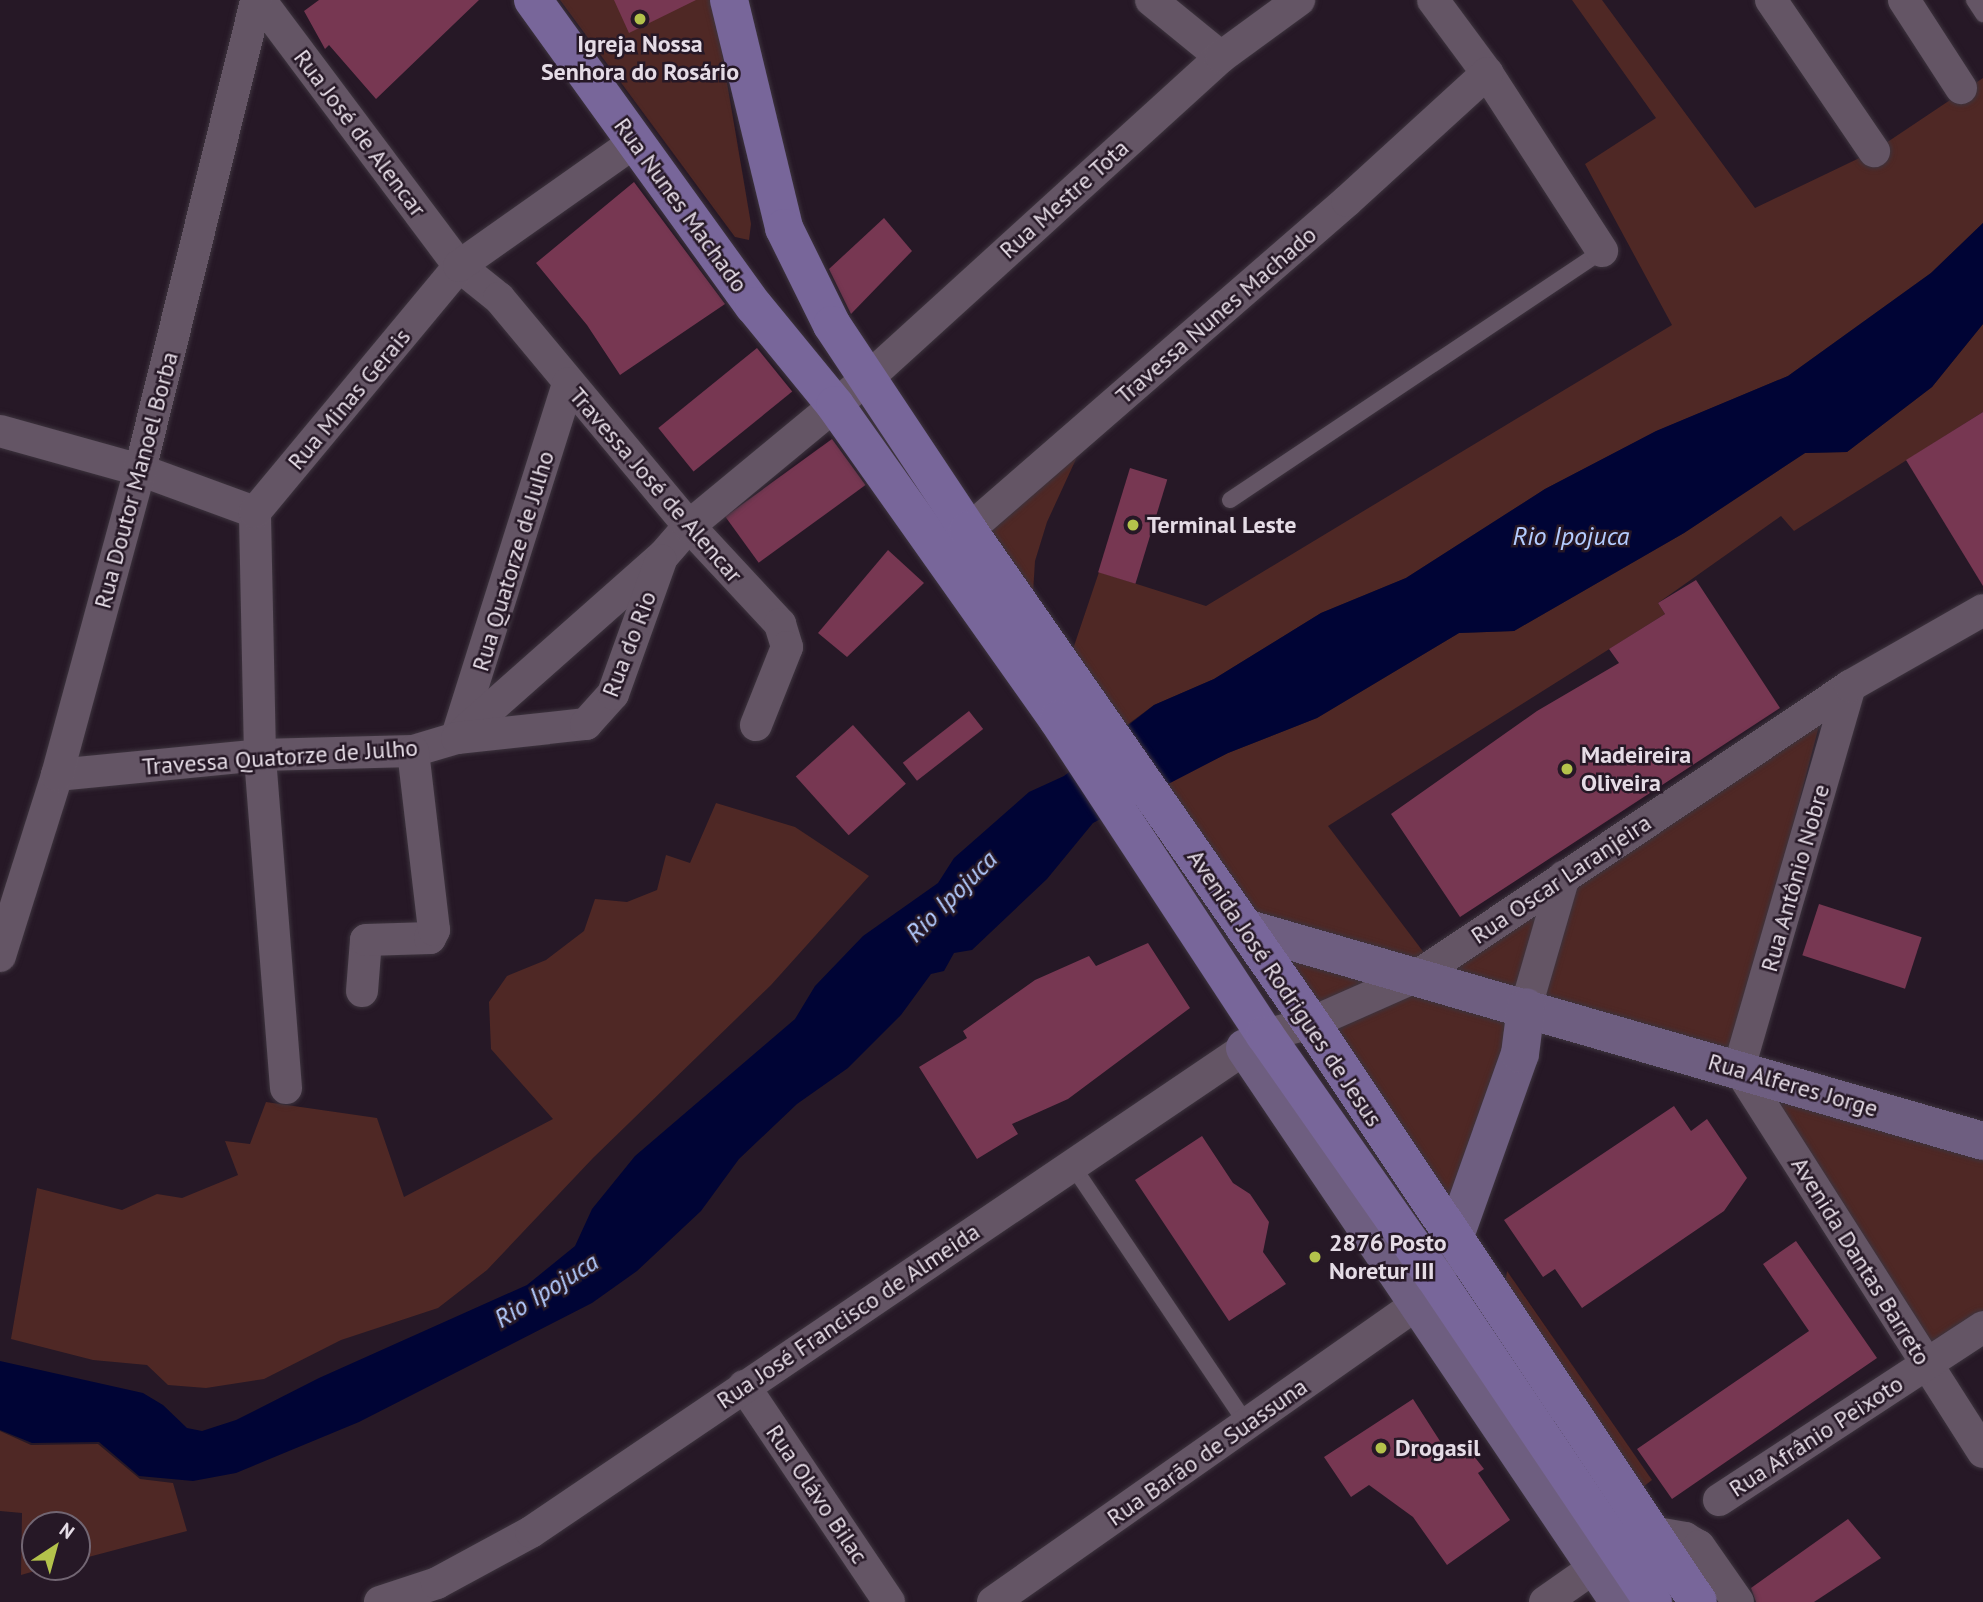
<!DOCTYPE html>
<html>
<head>
<meta charset="utf-8">
<style>
	body { margin:0 }
	#map { position:relative; width:1983px; height:1602px; overflow:hidden; background:#261826; font-family:"PT Sans",sans-serif }
	div>[style] { position:absolute }
	.green>* { inset:0; background:#4f2825 }
	.water>* { inset:0; background:#000435 }
	.building>* { inset:0; background:#773752; transform-origin:0 0 }
	.roads { filter:drop-shadow(0 0 2px #3d343e) drop-shadow(0 0 2px #3d343e) }
	.lane>* { height:16px; margin:-8px; padding:0 8px; transform-origin:8px; border-radius:8px; background:#645565 }
	.street>* { height:32px; margin:-16px; padding:0 16px; transform-origin:16px; border-radius:16px; background:#645565 }
	.secondary>* { height:38px; margin:-19px; padding:0 19px; transform-origin:19px; border-radius:19px; background:#6e5e80 }
	.primary>* { height:38px; margin:-19px; padding:0 19px; transform-origin:19px; border-radius:19px; background:#78669a }
	.dots>* { width:19px; height:19px; translate:-50% -50%; box-sizing:border-box; border:4px solid #261826; border-radius:50% }
	span { translate:-50% -50%; white-space:nowrap; text-align:center; line-height:1.15; -webkit-text-stroke:5px #261826; paint-order:stroke }
	.poi-label { font-size:24px; color:#e5dce6; font-weight:700 }
	.left { translate:0 -50%; text-align:left }
	.street-label { font-size:24px; color:#e5dce6 }
	.water-label { font-size:26px; color:#b4ccff; font-style:italic }
	.north { position:absolute; left:21px; top:1511px; width:70px; height:70px; box-sizing:border-box; background:#261826; border:2px solid #726673; border-radius:50%; rotate:36deg; font-size:19px; font-weight:700; line-height:28px; text-align:center; color:#e5dce6 }
	.north::after { content:''; display:block; margin:auto; width:24px; height:32px; background:#b3c24b; clip-path:polygon(50% 0,100% 100%,50% 72%,0 100%) }
</style>
</head>
<body>
<div id="map">
	<div class="green">
		<div style="clip-path:polygon(560px 0,713px 0,751px 224px,749px 240px,735px 237px)"></div>
		<div style="clip-path:polygon(1572px 0,1602px 0,1755px 208px,1874px 151px,1983px 78px,1983px 223px,1931px 273px,1788px 376px,1657px 431px,1545px 489px,1406px 578px,1321px 613px,1214px 679px,1154px 705px,1112px 736px,1073px 649px,1099px 572px,1206px 606px,1672px 325px,1585px 164px,1656px 118px)"></div>
		<div style="clip-path:polygon(1983px 324px,1983px 412px,1794px 531px,1781px 516px,1658px 603px,1665px 614px,1328px 826px,1431px 962px,1246px 923px,1150px 791px,1228px 753px,1317px 718px,1459px 633px,1514px 631px,1684px 533px,1805px 453px,1847px 452px,1932px 387px)"></div>
		<div style="clip-path:polygon(1082px 446px,1047px 522px,1035px 561px,1032px 609px,988px 533px)"></div>
		<div style="clip-path:polygon(1824px 707px,1731px 1061px,1531px 1004px,1568px 879px)"></div>
		<div style="clip-path:polygon(716px 803px,795px 827px,869px 876px,771px 985px,593px 1158px,487px 1270px,438px 1308px,341px 1340px,264px 1379px,206px 1388px,168px 1385px,147px 1365px,93px 1360px,11px 1339px,37px 1188px,122px 1210px,157px 1194px,182px 1198px,238px 1175px,225px 1141px,250px 1144px,266px 1102px,377px 1118px,404px 1197px,553px 1119px,491px 1049px,489px 1002px,507px 976px,546px 960px,584px 931px,595px 899px,627px 902px,657px 890px,666px 855px,690px 863px)"></div>
		<div style="clip-path:polygon(1560px 882px,1523px 1004px,1424px 974px)"></div>
		<div style="clip-path:polygon(1252px 931px,1410px 977px,1311px 1018px)"></div>
		<div style="clip-path:polygon(1418px 979px,1522px 1009px,1453px 1232px,1325px 1036px)"></div>
		<div style="clip-path:polygon(1770px 1100px,1983px 1151px,1983px 1314px,1928px 1349px)"></div>
		<div style="clip-path:polygon(1507px 1271px,1652px 1480px,1634px 1494px,1503px 1297px)"></div>
		<div style="clip-path:polygon(0 1431px,31px 1445px,98px 1444px,140px 1479px,173px 1483px,187px 1531px,77px 1560px,77px 1525px,35px 1525px,35px 1567px,49px 1567px,21px 1575px,22px 1513px,0 1511px)"></div>
	</div>
	<div class="water">
		<div style="clip-path:polygon(1983px 223px,1983px 324px,1932px 387px,1847px 452px,1805px 453px,1684px 533px,1514px 631px,1459px 633px,1317px 718px,1228px 753px,1093px 823px,1047px 879px,972px 950px,954px 953px,944px 971px,931px 974px,901px 1015px,848px 1068px,797px 1104px,739px 1159px,701px 1211px,637px 1271px,592px 1303px,359px 1422px,236px 1473px,193px 1481px,139px 1476px,99px 1442px,32px 1443px,0 1430px,0 1361px,143px 1393px,163px 1405px,187px 1428px,202px 1431px,236px 1420px,319px 1378px,527px 1285px,575px 1246px,592px 1209px,635px 1156px,795px 1019px,815px 986px,863px 936px,938px 883px,954px 858px,1029px 792px,1064px 776px,1154px 705px,1214px 679px,1321px 613px,1406px 578px,1545px 489px,1656px 431px,1788px 376px,1931px 273px)"></div>
	</div>
	<div class="building">
		<div style="clip-path:polygon(319px 0,479px 0,376px 99px,329px 45px,325px 49px,304px 11px)"></div>
		<div style="clip-path:polygon(614px 0,696px 0,629px 33px)"></div>
		<div style="clip-path:polygon(634px 182px,725px 304px,620px 375px,587px 325px,536px 263px)"></div>
		<div style="clip-path:polygon(884px 218px,912px 251px,851px 314px,829px 269px)"></div>
		<div style="left:757px;top:348px;width:56px;height:127px;rotate:51deg"></div>
		<div style="clip-path:polygon(1983px 412px,1983px 586px,1906px 460px)"></div>
		<div style="left:832px;top:439px;width:57px;height:132px;rotate:54deg"></div>
		<div style="left:1130px;top:468px;width:39px;height:109px;rotate:17deg"></div>
		<div style="clip-path:polygon(888px 550px,924px 583px,847px 657px,818px 633px)"></div>
		<div style="clip-path:polygon(1696px 580px,1780px 708px,1460px 917px,1391px 814px,1537px 711px,1619px 663px,1609px 649px,1665px 614px,1658px 603px)"></div>
		<div style="left:969px;top:711px;width:23px;height:84px;rotate:52deg"></div>
		<div style="left:853px;top:725px;width:79px;height:77px;rotate:48deg"></div>
		<div style="left:1819px;top:904px;width:108px;height:54px;rotate:18deg"></div>
		<div style="clip-path:polygon(1148px 943px,1190px 1008px,1068px 1099px,1012px 1124px,1018px 1134px,977px 1159px,919px 1067px,967px 1038px,963px 1031px,1035px 980px,1089px 956px,1096px 966px)"></div>
		<div style="clip-path:polygon(1674px 1106px,1691px 1131px,1707px 1119px,1747px 1178px,1724px 1211px,1582px 1308px,1555px 1269px,1543px 1277px,1504px 1220px)"></div>
		<div style="clip-path:polygon(1202px 1136px,1233px 1183px,1250px 1194px,1269px 1222px,1263px 1252px,1286px 1284px,1229px 1321px,1135px 1180px)"></div>
		<div style="clip-path:polygon(1796px 1241px,1877px 1358px,1672px 1499px,1637px 1449px,1809px 1331px,1763px 1264px)"></div>
		<div style="clip-path:polygon(1413px 1399px,1447px 1452px,1463px 1442px,1484px 1469px,1478px 1473px,1510px 1520px,1447px 1565px,1413px 1517px,1369px 1485px,1351px 1497px,1324px 1457px)"></div>
		<div style="clip-path:polygon(1848px 1519px,1881px 1558px,1814px 1602px,1756px 1602px,1751px 1588px)"></div>
	</div>
	<div class="roads">
		<div class="lane">
			<div style="left:1974px;top:0;width:17px;rotate:57deg"></div>
			<div style="left:1230px;top:500px;width:448px;rotate:-33.8deg"></div>
			<div style="left:1072px;top:1165px;width:313px;rotate:56deg"></div>
		</div>
		<div class="street">
			<div style="left:260px;top:0;width:332px;rotate:53.2deg"></div>
			<div style="left:459px;top:266px;width:51px;rotate:38.7deg"></div>
			<div style="left:499px;top:298px;width:297px;rotate:50.2deg"></div>
			<div style="left:689px;top:526px;width:134px;rotate:47.1deg"></div>
			<div style="left:780px;top:624px;width:24px;rotate:73deg"></div>
			<div style="left:787px;top:647px;width:84px;rotate:111.7deg"></div>
			<div style="left:1151px;top:0;width:90px;rotate:39.2deg"></div>
			<div style="left:1433px;top:0;width:91px;rotate:53.5deg"></div>
			<div style="left:1487px;top:73px;width:212px;rotate:57.1deg"></div>
			<div style="left:1771px;top:0;width:183px;rotate:55.7deg"></div>
			<div style="left:1904px;top:0;width:105px;rotate:57.1deg"></div>
			<div style="left:0;top:431px;width:145px;rotate:15.6deg"></div>
			<div style="left:140px;top:470px;width:122px;rotate:20.1deg"></div>
			<div style="left:950px;top:546px;width:526px;rotate:-40.99deg"></div>
			<div style="left:1347px;top:201px;width:190px;rotate:-42.4deg"></div>
			<div style="left:1850px;top:686px;width:399px;rotate:106.2deg"></div>
			<div style="left:1739px;top:1069px;width:454px;rotate:57.5deg"></div>
			<div style="left:457px;top:736px;width:370px;rotate:-72.5deg"></div>
			<div style="left:457px;top:738px;width:275px;rotate:-41.5deg"></div>
			<div style="left:663px;top:556px;width:40px;rotate:-49deg"></div>
			<div style="left:689px;top:526px;width:231px;rotate:-39.6deg"></div>
			<div style="left:867px;top:379px;width:479px;rotate:-42.3deg"></div>
			<div style="left:1221px;top:57px;width:97px;rotate:-36.2deg"></div>
			<div style="left:57px;top:775px;width:204px;rotate:-5.6deg"></div>
			<div style="left:260px;top:755px;width:153px;rotate:-1.5deg"></div>
			<div style="left:413px;top:751px;width:46px;rotate:-16.5deg"></div>
			<div style="left:457px;top:738px;width:130px;rotate:-6.2deg"></div>
			<div style="left:586px;top:724px;width:40px;rotate:-48deg"></div>
			<div style="left:613px;top:694px;width:142px;rotate:-70.3deg"></div>
			<div style="left:0;top:956px;width:190px;rotate:-72.5deg"></div>
			<div style="left:57px;top:775px;width:316px;rotate:-74.8deg"></div>
			<div style="left:140px;top:470px;width:484px;rotate:-76.1deg"></div>
			<div style="left:362px;top:991px;width:51px;rotate:-85.5deg"></div>
			<div style="left:366px;top:940px;width:64px;rotate:-1.8deg"></div>
			<div style="left:430px;top:938px;width:9px;rotate:-63deg"></div>
			<div style="left:434px;top:930px;width:180px;rotate:-96.7deg"></div>
			<div style="left:1526px;top:1007px;width:136px;rotate:-73.8deg"></div>
			<div style="left:286px;top:1088px;width:334px;rotate:-94.5deg"></div>
			<div style="left:260px;top:755px;width:243px;rotate:-91.2deg"></div>
			<div style="left:255px;top:512px;width:320px;rotate:-50.3deg"></div>
			<div style="left:459px;top:266px;width:217px;rotate:-35.2deg"></div>
			<div style="left:744px;top:1386px;width:260px;rotate:56.1deg"></div>
			<div style="left:1719px;top:1500px;width:316px;rotate:-33.2deg"></div>
			<div style="left:1651px;top:1532px;width:35px;rotate:10deg"></div>
			<div style="left:1685px;top:1538px;width:16px;rotate:30deg"></div>
			<div style="left:1699px;top:1546px;width:68px;rotate:55.1deg"></div>
			<div style="left:380px;top:1602px;width:60px;rotate:-18.4deg"></div>
			<div style="left:437px;top:1583px;width:107px;rotate:-28.5deg"></div>
			<div style="left:531px;top:1532px;width:886px;rotate:-34.1deg"></div>
			<div style="left:1265px;top:1035px;width:48px;rotate:-14.6deg"></div>
			<div style="left:1311px;top:1023px;width:116px;rotate:-23.9deg"></div>
			<div style="left:1417px;top:976px;width:521px;rotate:-33.81deg"></div>
			<div style="left:1850px;top:686px;width:153px;rotate:-29.7deg"></div>
			<div style="left:993px;top:1602px;width:522px;rotate:-35.09deg"></div>
			<div style="left:1545px;top:1602px;width:61px;rotate:-35deg"></div>
		</div>
		<div class="secondary">
			<div style="left:1245px;top:928px;width:768px;rotate:16.1deg"></div>
			<div style="left:1245px;top:1048px;width:668px;rotate:55.98deg"></div>
			<div style="left:1441px;top:1263px;width:27px;rotate:-62deg"></div>
			<div style="left:1454px;top:1239px;width:196px;rotate:-70.4deg"></div>
			<div style="left:1520px;top:1054px;width:47px;rotate:-82.7deg"></div>
		</div>
		<div class="primary">
			<div style="left:533px;top:0;width:377px;rotate:54.2deg"></div>
			<div style="left:754px;top:306px;width:128px;rotate:50.7deg"></div>
			<div style="left:835px;top:405px;width:386px;rotate:54.7deg"></div>
			<div style="left:1058px;top:720px;width:377px;rotate:56.7deg"></div>
			<div style="left:1265px;top:1035px;width:294px;rotate:55deg"></div>
			<div style="left:1434px;top:1276px;width:393px;rotate:56.1deg"></div>
			<div style="left:729px;top:0;width:235px;rotate:76.4deg"></div>
			<div style="left:784px;top:228px;width:108px;rotate:63.7deg"></div>
			<div style="left:832px;top:325px;width:246px;rotate:56.4deg"></div>
			<div style="left:968px;top:530px;width:601px;rotate:55.17deg"></div>
			<div style="left:1311px;top:1023px;width:696px;rotate:56.24deg"></div>
		</div>
	</div>
	<div class="dots">
		<div style="left:640px;top:19px;background:#b3c24b"></div>
		<div style="left:1133px;top:525px;background:#b3c24b"></div>
		<div style="left:1567px;top:769px;background:#b3c24b"></div>
		<div style="left:1315px;top:1257px;background:#b3c24b"></div>
		<div style="left:1381px;top:1448px;background:#b3c24b"></div>
	</div>
	<div class="poi-label">
		<span style="left:640px;top:58px">Igreja Nossa<br>Senhora do Rosário</span>
		<span class="left" style="left:1147px;top:525px">Terminal Leste</span>
		<span class="left" style="left:1581px;top:769px">Madeireira<br>Oliveira</span>
		<span class="left" style="left:1329px;top:1257px">2876 Posto<br>Noretur III</span>
		<span class="left" style="left:1395px;top:1448px">Drogasil</span>
	</div>
	<div class="street-label">
		<span style="left:360px;top:133px;rotate:53deg">Rua José de Alencar</span>
		<span style="left:1064px;top:199px;rotate:-42deg">Rua Mestre Tota</span>
		<span style="left:681px;top:205px;rotate:54deg">Rua Nunes Machado</span>
		<span style="left:1216px;top:315px;rotate:-41deg">Travessa Nunes Machado</span>
		<span style="left:349px;top:399px;rotate:-50deg">Rua Minas Gerais</span>
		<span style="left:136px;top:480px;rotate:-75deg">Rua Doutor Manoel Borba</span>
		<span style="left:656px;top:485px;rotate:49deg">Travessa José de Alencar</span>
		<span style="left:513px;top:561px;rotate:-73deg">Rua Quatorze de Julho</span>
		<span style="left:629px;top:644px;rotate:-69deg">Rua do Rio</span>
		<span style="left:280px;top:757px;rotate:-4deg">Travessa Quatorze de Julho</span>
		<span style="left:1795px;top:878px;rotate:-74deg">Rua Antônio Nobre</span>
		<span style="left:1561px;top:879px;rotate:-34deg">Rua Oscar Laranjeira</span>
		<span style="left:1285px;top:988px;rotate:56deg">Avenida José Rodrigues de Jesus</span>
		<span style="left:1793px;top:1085px;rotate:16deg">Rua Alferes Jorge</span>
		<span style="left:1861px;top:1261px;rotate:58deg">Avenida Dantas Barreto</span>
		<span style="left:848px;top:1316px;rotate:-34deg">Rua José Francisco de Almeida</span>
		<span style="left:1816px;top:1436px;rotate:-33deg">Rua Afrânio Peixoto</span>
		<span style="left:1207px;top:1452px;rotate:-35deg">Rua Barão de Suassuna</span>
		<span style="left:817px;top:1494px;rotate:56deg">Rua Olávo Bilac</span>
	</div>
	<div class="water-label">
		<span style="left:1571px;top:536px">Rio Ipojuca</span>
		<span style="left:951px;top:896px;rotate:-45deg">Rio Ipojuca</span>
		<span style="left:546px;top:1290px;rotate:-32deg">Rio Ipojuca</span>
	</div>
	<div class="north">N</div>
</div>
</body>
</html>
